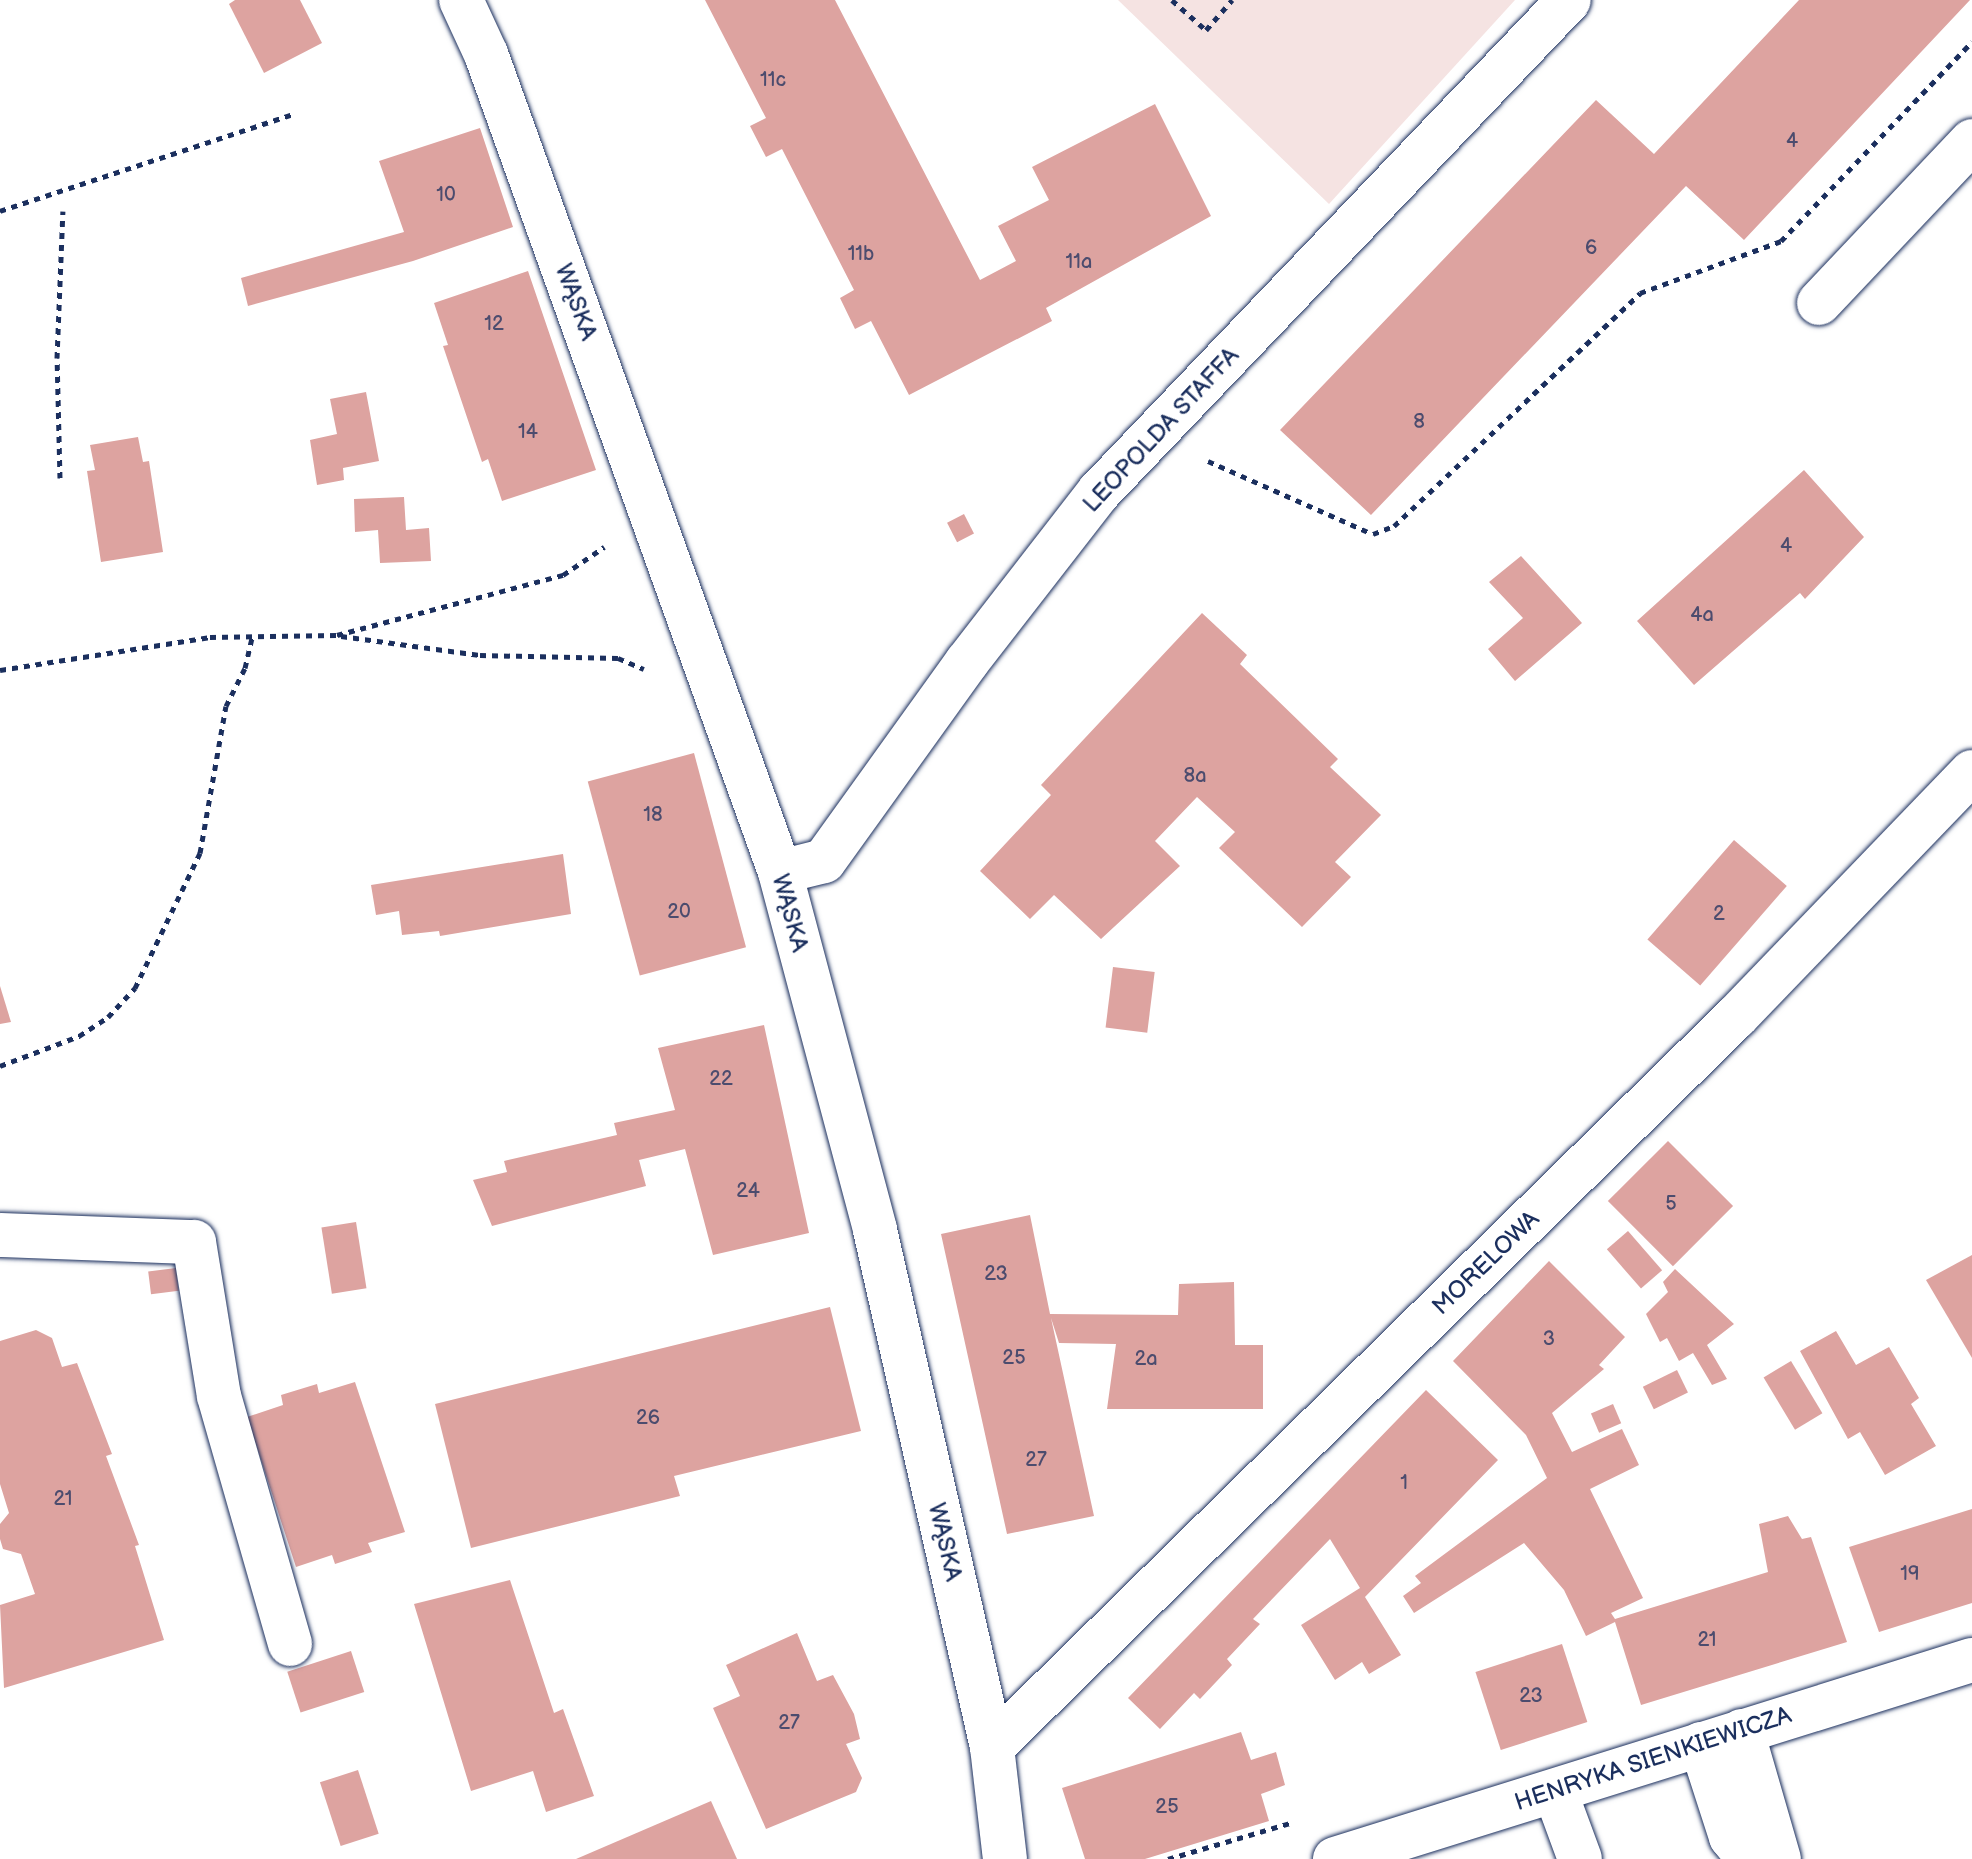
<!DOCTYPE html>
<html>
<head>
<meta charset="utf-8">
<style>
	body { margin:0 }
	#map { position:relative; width:1972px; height:1859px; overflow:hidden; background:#fff; font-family:"Balsamiq Sans",sans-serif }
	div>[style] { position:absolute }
	.built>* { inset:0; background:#f5e3e2 }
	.building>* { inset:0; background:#dda3a0; transform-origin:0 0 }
	.path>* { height:5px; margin-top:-2.5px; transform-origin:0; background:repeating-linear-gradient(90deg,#1b2f5e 0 6px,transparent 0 12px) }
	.roads { filter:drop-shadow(0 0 2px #1b2f5e) drop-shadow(0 0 2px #1b2f5e) }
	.minor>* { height:44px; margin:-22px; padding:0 22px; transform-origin:22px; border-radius:22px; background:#fff }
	span { translate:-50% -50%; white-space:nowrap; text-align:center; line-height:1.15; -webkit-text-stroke:6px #fff; paint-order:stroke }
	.number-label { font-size:20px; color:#4c4c6e }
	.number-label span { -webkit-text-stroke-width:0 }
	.street-label { font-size:24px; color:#1b2f5e }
</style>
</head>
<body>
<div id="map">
	<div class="built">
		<div style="clip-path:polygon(1118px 0,1515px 0,1329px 204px)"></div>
	</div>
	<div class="building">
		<div style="clip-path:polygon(235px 0,300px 0,322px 43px,264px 73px,229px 4px)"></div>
		<div style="clip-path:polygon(705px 0,835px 0,980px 280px,1016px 261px,998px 226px,1049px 200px,1032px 167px,1155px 104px,1211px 216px,1046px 308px,1052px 321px,909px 395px,871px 321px,855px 329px,840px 298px,854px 290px,782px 149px,766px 157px,750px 126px,766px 118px)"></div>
		<div style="clip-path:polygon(1799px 0,1970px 0,1744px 240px,1686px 186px,1371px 515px,1280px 430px,1596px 100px,1654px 154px)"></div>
		<div style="clip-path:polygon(480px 128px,513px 227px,413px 261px,248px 306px,241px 278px,404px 232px,379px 161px)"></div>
		<div style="clip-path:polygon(528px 271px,596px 470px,502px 501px,488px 459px,482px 462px,443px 346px,448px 345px,434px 303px)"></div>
		<div style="clip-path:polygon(366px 392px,379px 461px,343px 468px,344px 480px,317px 485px,310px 440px,337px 434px,330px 399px)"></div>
		<div style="clip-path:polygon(138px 437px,143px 462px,149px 461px,163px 552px,101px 562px,87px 471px,95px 470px,90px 445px)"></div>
		<div style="clip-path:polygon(1804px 470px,1864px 537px,1805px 599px,1800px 593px,1694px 685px,1637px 621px)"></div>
		<div style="clip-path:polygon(404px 497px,406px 530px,429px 528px,431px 561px,380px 563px,378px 530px,355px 532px,354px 499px)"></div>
		<div style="left:964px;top:514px;width:22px;height:19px;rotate:63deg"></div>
		<div style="clip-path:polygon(1521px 556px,1582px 623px,1515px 681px,1488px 649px,1523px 618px,1489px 582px)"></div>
		<div style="clip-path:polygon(1202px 613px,1247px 655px,1240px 664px,1338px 759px,1330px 767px,1381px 815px,1335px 862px,1351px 877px,1302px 927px,1219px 848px,1235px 832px,1197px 797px,1155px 841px,1180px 866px,1101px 939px,1054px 895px,1030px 919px,980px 871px,1051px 795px,1041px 785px)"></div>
		<div style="left:694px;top:753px;width:201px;height:110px;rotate:75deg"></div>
		<div style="left:1734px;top:840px;width:70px;height:132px;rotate:41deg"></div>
		<div style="clip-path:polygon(563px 854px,571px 914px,440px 936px,439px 931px,402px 935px,399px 911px,376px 915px,371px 885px)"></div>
		<div style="left:1113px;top:967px;width:42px;height:61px;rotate:7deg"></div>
		<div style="clip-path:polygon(0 986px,11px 1022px,0 1024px)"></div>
		<div style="clip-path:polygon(764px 1025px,809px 1233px,713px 1255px,685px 1149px,639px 1160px,646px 1186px,492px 1226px,473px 1180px,507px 1172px,504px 1161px,617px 1135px,614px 1123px,675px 1110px,658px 1048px)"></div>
		<div style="left:1668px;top:1141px;width:92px;height:85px;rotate:45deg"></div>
		<div style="clip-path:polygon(1030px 1215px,1050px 1314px,1178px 1315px,1179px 1284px,1234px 1282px,1235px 1345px,1263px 1345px,1263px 1409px,1107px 1409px,1116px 1344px,1059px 1343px,1051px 1318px,1094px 1516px,1007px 1534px,941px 1234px)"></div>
		<div style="left:356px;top:1222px;width:67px;height:35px;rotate:81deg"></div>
		<div style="left:1628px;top:1231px;width:52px;height:28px;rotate:49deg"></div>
		<div style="clip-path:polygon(1972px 1255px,1972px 1358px,1926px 1280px)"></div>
		<div style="clip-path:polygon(1549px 1261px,1625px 1337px,1599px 1365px,1604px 1369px,1552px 1413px,1572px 1452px,1622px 1429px,1639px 1465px,1590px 1489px,1643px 1598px,1611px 1613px,1615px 1619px,1768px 1572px,1759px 1524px,1788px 1516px,1802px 1539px,1811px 1537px,1847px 1642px,1641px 1705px,1615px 1622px,1586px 1636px,1564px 1590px,1524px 1543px,1414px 1613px,1403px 1596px,1421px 1583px,1415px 1576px,1547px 1478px,1526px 1435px,1453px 1361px)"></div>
		<div style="left:176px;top:1268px;width:23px;height:28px;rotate:83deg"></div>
		<div style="clip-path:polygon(1675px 1269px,1734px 1324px,1707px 1345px,1727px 1379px,1712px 1385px,1693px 1353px,1679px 1361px,1667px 1338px,1660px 1342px,1646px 1314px,1668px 1292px,1663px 1282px)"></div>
		<div style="clip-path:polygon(830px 1307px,861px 1431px,674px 1476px,680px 1496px,471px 1548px,435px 1404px)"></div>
		<div style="clip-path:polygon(36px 1330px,52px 1338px,62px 1367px,77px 1363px,112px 1454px,106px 1456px,139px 1545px,135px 1546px,164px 1640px,4px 1688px,0 1605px,35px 1594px,21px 1554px,3px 1549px,0 1539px,0 1524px,9px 1513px,0 1484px,0 1341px)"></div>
		<div style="clip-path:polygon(1836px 1331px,1856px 1365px,1889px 1347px,1919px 1398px,1911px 1404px,1936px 1446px,1885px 1475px,1860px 1432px,1848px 1439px,1800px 1351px)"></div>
		<div style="left:1791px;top:1361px;width:61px;height:32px;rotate:59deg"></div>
		<div style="left:1677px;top:1370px;width:25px;height:38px;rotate:64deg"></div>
		<div style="clip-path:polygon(355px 1382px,405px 1532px,368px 1543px,372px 1552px,335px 1564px,332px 1555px,296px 1567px,247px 1417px,283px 1405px,281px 1395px,317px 1384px,319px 1393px)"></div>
		<div style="clip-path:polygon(1426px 1390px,1498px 1460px,1365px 1597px,1401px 1655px,1369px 1674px,1362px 1662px,1335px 1680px,1301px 1625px,1360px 1588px,1330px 1539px,1253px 1619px,1260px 1624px,1227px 1659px,1232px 1665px,1200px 1699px,1194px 1693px,1160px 1729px,1128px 1698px)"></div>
		<div style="left:1613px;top:1404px;width:21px;height:24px;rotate:67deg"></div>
		<div style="clip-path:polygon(1972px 1509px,1972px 1603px,1879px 1632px,1849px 1547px)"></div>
		<div style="clip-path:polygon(510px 1580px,554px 1713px,563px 1709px,594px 1796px,546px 1812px,533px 1771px,471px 1791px,414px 1604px)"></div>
		<div style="clip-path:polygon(797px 1633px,817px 1681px,833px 1675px,854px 1714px,860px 1739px,846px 1744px,862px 1778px,856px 1792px,766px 1829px,713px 1708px,740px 1696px,726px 1665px)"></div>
		<div style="left:1562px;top:1644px;width:82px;height:91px;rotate:72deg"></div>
		<div style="left:351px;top:1651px;width:43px;height:67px;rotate:72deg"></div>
		<div style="clip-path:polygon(1241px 1732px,1251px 1760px,1276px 1752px,1285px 1785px,1261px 1794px,1269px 1821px,1145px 1859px,1085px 1859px,1062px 1788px)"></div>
		<div style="left:358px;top:1770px;width:67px;height:40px;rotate:72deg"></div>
		<div style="clip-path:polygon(711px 1801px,737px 1859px,576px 1859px)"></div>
	</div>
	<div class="path">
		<div style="left:1172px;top:0;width:45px;rotate:41.4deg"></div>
		<div style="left:1206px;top:30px;width:40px;rotate:-49deg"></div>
		<div style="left:0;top:211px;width:310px;rotate:-18.3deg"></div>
		<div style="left:1208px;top:461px;width:180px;rotate:23.9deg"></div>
		<div style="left:1373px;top:534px;width:22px;rotate:-21deg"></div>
		<div style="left:1394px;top:526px;width:339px;rotate:-43.4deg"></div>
		<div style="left:1640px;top:293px;width:150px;rotate:-20.2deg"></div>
		<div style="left:1781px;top:241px;width:276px;rotate:-46.2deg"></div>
		<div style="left:60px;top:478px;width:120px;rotate:-91.4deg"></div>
		<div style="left:57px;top:358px;width:147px;rotate:-87.7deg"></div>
		<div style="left:341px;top:636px;width:140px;rotate:7.8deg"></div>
		<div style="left:480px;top:655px;width:138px;rotate:1.2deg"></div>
		<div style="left:618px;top:658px;width:28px;rotate:23deg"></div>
		<div style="left:0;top:670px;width:213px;rotate:-8.9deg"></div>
		<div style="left:210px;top:637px;width:127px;rotate:-0.9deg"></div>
		<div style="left:337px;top:635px;width:234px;rotate:-14.9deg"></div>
		<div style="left:563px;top:575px;width:50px;rotate:-34.3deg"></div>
		<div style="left:0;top:1066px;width:85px;rotate:-20.8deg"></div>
		<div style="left:79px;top:1036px;width:35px;rotate:-33deg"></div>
		<div style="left:108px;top:1017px;width:40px;rotate:-47deg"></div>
		<div style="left:135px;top:988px;width:150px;rotate:-64.3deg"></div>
		<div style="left:200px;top:853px;width:149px;rotate:-80deg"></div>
		<div style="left:226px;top:706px;width:42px;rotate:-63.4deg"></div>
		<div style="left:245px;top:668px;width:32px;rotate:-77deg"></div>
		<div style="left:1168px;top:1859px;width:127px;rotate:-16.4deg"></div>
	</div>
	<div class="roads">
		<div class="minor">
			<div style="left:461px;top:0;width:60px;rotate:65.2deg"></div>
			<div style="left:486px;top:54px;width:869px;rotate:70.23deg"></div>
			<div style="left:780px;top:872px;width:370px;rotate:75.1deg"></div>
			<div style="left:875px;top:1230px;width:530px;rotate:77.25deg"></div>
			<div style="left:992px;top:1747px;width:113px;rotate:83.4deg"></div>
			<div style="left:1819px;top:303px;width:223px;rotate:-46.6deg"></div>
			<div style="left:780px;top:872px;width:45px;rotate:-14deg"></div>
			<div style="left:824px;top:861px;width:245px;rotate:-54.3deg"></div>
			<div style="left:967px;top:662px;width:215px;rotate:-52.2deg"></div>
			<div style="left:1099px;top:492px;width:680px;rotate:-46.31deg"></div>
			<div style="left:0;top:1235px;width:194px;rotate:2.1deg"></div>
			<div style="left:194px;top:1242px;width:156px;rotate:80.8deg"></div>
			<div style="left:219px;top:1396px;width:258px;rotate:74deg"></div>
			<div style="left:1742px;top:1731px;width:133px;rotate:73.9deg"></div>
			<div style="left:1701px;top:1744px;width:98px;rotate:72.1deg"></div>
			<div style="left:1731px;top:1837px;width:28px;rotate:51deg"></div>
			<div style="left:992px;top:1747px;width:1042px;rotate:-44.46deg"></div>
			<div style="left:1736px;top:1017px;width:340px;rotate:-46.1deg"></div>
			<div style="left:1555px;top:1791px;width:72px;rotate:69.8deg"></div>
			<div style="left:1335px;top:1859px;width:667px;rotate:-17.35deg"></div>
		</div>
	</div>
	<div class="number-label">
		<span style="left:773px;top:80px">11c</span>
		<span style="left:1792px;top:141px">4</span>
		<span style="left:446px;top:195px">10</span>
		<span style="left:1591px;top:248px">6</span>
		<span style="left:861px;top:254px">11b</span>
		<span style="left:1079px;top:262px">11a</span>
		<span style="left:494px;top:324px">12</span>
		<span style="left:1419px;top:422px">8</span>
		<span style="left:528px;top:432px">14</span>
		<span style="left:1786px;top:546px">4</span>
		<span style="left:1702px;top:615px">4a</span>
		<span style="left:1195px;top:776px">8a</span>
		<span style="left:653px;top:815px">18</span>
		<span style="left:679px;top:912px">20</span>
		<span style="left:1719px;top:914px">2</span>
		<span style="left:721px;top:1079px">22</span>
		<span style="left:748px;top:1191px">24</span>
		<span style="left:1671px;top:1204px">5</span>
		<span style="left:996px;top:1274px">23</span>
		<span style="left:1549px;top:1339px">3</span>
		<span style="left:1014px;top:1358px">25</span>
		<span style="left:1146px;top:1359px">2a</span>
		<span style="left:648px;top:1418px">26</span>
		<span style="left:1036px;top:1460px">27</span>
		<span style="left:1404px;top:1483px">1</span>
		<span style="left:63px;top:1499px">21</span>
		<span style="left:1910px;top:1574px">19</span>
		<span style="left:1707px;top:1640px">21</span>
		<span style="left:1531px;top:1696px">23</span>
		<span style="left:789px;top:1723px">27</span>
		<span style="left:1167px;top:1807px">25</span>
	</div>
	<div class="street-label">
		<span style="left:576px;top:302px;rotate:70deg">WĄSKA</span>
		<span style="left:1161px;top:430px;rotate:-47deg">LEOPOLDA STAFFA</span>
		<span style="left:790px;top:913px;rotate:75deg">WĄSKA</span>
		<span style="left:1486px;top:1263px;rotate:-44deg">MORELOWA</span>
		<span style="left:945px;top:1542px;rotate:77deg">WĄSKA</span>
		<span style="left:1653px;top:1759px;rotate:-18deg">HENRYKA SIENKIEWICZA</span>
	</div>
</div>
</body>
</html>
